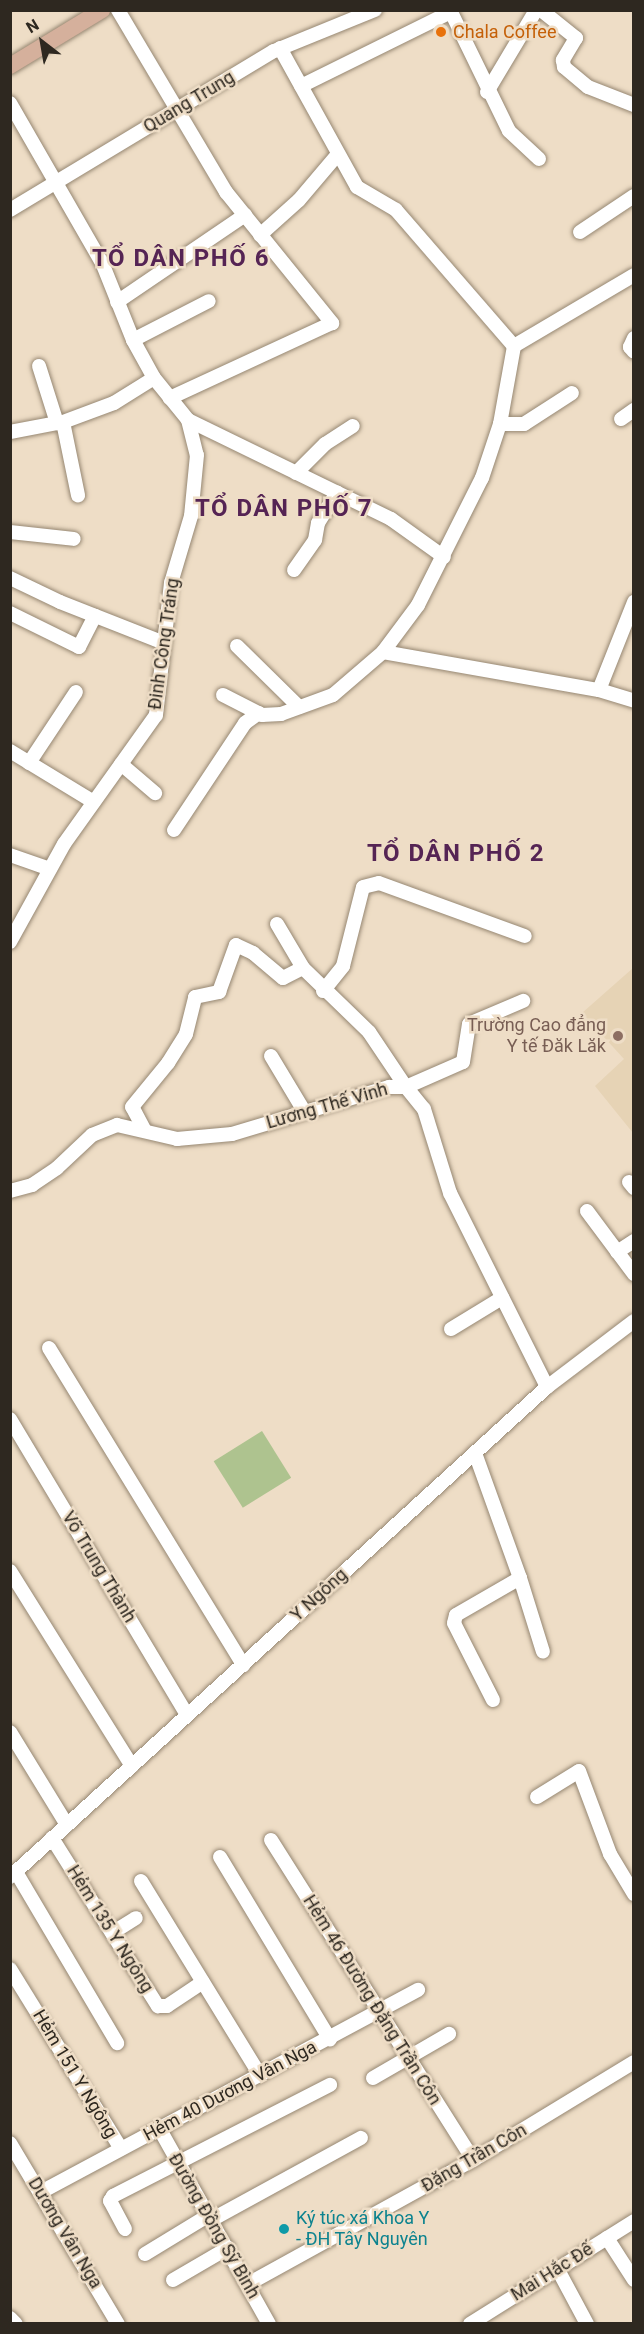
<!DOCTYPE html>
<html>
<head>
<meta charset="utf-8">
<style>
	body { margin:0 }
	#map { position:relative; width:644px; height:2334px; overflow:hidden; background:#eeddc6; font-family:Roboto,sans-serif }
	div>[style] { position:absolute }
	.built>* { inset:0; background:#e6d3b5 }
	.green>* { inset:0; background:#aec38f; transform-origin:0 0 }
	.roads { filter:drop-shadow(0 0 2px #968772) drop-shadow(0 0 2px #968772) }
	.minor>* { height:14px; margin:-7px; padding:0 7px; transform-origin:7px; border-radius:7px; background:#fff }
	.major>* { height:16px; margin:-8px; padding:0 8px; transform-origin:8px; border-radius:8px; background:#d5b09c }
	.dots>* { width:16px; height:16px; translate:-50% -50%; box-sizing:border-box; border:3px solid #eeddc6; border-radius:50% }
	span { translate:-50% -50%; white-space:nowrap; text-align:center; line-height:1.15; -webkit-text-stroke:5px #eeddc6; paint-order:stroke }
	.food-label { font-size:18px; color:#c56008 }
	.left { translate:0 -50%; text-align:left }
	.street-label { font-size:18px; color:#2e2820 }
	.education-label { font-size:18px; color:#785e54 }
	.right { translate:-100% -50%; text-align:right }
	.culture-label { font-size:18px; color:#0d838f }
	.district-label { font-size:24px; color:#552454; font-weight:700; letter-spacing:1.5px }
	.frame { position:absolute; inset:0; border:12px solid #2e2820; pointer-events:none }
	.north { position:absolute; left:12px; top:12px; width:60px; height:60px; -webkit-text-stroke:4px #eeddc6; paint-order:stroke; rotate:329deg; font-size:16px; font-weight:700; line-height:24px; text-align:center; color:#2e2820 }
	.north::after { content:''; display:block; margin:auto; width:21px; height:27px; background:#2e2820; clip-path:polygon(50% 0,100% 100%,50% 72%,0 100%) }
</style>
</head>
<body>
<div id="map">
	<div class="built">
		<div style="clip-path:polygon(633px 968px,633px 1133px,595px 1086px,624px 1059px,582px 1013px)"></div>
	</div>
	<div class="green">
		<div style="left:262px;top:1431px;width:55px;height:57px;rotate:58deg"></div>
	</div>
	<div class="roads">
		<div class="minor">
			<div style="left:118px;top:10px;width:212px;rotate:59.3deg"></div>
			<div style="left:226px;top:192px;width:169px;rotate:51deg"></div>
			<div style="left:332px;top:323px;width:179px;rotate:155.2deg"></div>
			<div style="left:541px;top:10px;width:45px;rotate:38.7deg"></div>
			<div style="left:576px;top:38px;width:26px;rotate:121deg"></div>
			<div style="left:563px;top:60px;width:7px;rotate:82deg"></div>
			<div style="left:564px;top:67px;width:31px;rotate:40deg"></div>
			<div style="left:588px;top:87px;width:49px;rotate:21.4deg"></div>
			<div style="left:280px;top:48px;width:159px;rotate:61deg"></div>
			<div style="left:357px;top:187px;width:45px;rotate:30.5deg"></div>
			<div style="left:396px;top:210px;width:180px;rotate:49.1deg"></div>
			<div style="left:301px;top:86px;width:167px;rotate:-26.3deg"></div>
			<div style="left:451px;top:12px;width:132px;rotate:64deg"></div>
			<div style="left:509px;top:131px;width:41px;rotate:43deg"></div>
			<div style="left:487px;top:92px;width:96px;rotate:-59.1deg"></div>
			<div style="left:10px;top:103px;width:187px;rotate:60.1deg"></div>
			<div style="left:103px;top:265px;width:81px;rotate:68.2deg"></div>
			<div style="left:133px;top:340px;width:43px;rotate:61.1deg"></div>
			<div style="left:154px;top:378px;width:54px;rotate:51deg"></div>
			<div style="left:188px;top:420px;width:36px;rotate:76deg"></div>
			<div style="left:197px;top:455px;width:61px;rotate:95.6deg"></div>
			<div style="left:191px;top:516px;width:70px;rotate:106.6deg"></div>
			<div style="left:171px;top:583px;width:133px;rotate:96.5deg"></div>
			<div style="left:156px;top:715px;width:158px;rotate:125.5deg"></div>
			<div style="left:64px;top:844px;width:112px;rotate:118.9deg"></div>
			<div style="left:10px;top:210px;width:308px;rotate:-31.1deg"></div>
			<div style="left:274px;top:51px;width:109px;rotate:-22.1deg"></div>
			<div style="left:580px;top:232px;width:65px;rotate:-33.7deg"></div>
			<div style="left:260px;top:235px;width:52px;rotate:-41.9deg"></div>
			<div style="left:299px;top:200px;width:60px;rotate:-49.7deg"></div>
			<div style="left:117px;top:302px;width:155px;rotate:-34.2deg"></div>
			<div style="left:634px;top:338px;width:10px;rotate:114deg"></div>
			<div style="left:630px;top:347px;width:6px;rotate:51deg"></div>
			<div style="left:133px;top:340px;width:85px;rotate:-27.2deg"></div>
			<div style="left:39px;top:366px;width:60px;rotate:72.5deg"></div>
			<div style="left:621px;top:419px;width:16px;rotate:-35deg"></div>
			<div style="left:188px;top:420px;width:226px;rotate:26deg"></div>
			<div style="left:391px;top:519px;width:65px;rotate:35.6deg"></div>
			<div style="left:63px;top:422px;width:75px;rotate:78.4deg"></div>
			<div style="left:500px;top:424px;width:24px"></div>
			<div style="left:524px;top:424px;width:57px;rotate:-32.9deg"></div>
			<div style="left:10px;top:432px;width:54px;rotate:-10.7deg"></div>
			<div style="left:63px;top:422px;width:54px;rotate:-20.4deg"></div>
			<div style="left:114px;top:403px;width:47px;rotate:-32deg"></div>
			<div style="left:296px;top:473px;width:41px;rotate:-45deg"></div>
			<div style="left:325px;top:444px;width:33px;rotate:-33deg"></div>
			<div style="left:10px;top:532px;width:64px;rotate:6.2deg"></div>
			<div style="left:294px;top:570px;width:37px;rotate:-55deg"></div>
			<div style="left:315px;top:540px;width:17px;rotate:-80deg"></div>
			<div style="left:318px;top:523px;width:36px;rotate:-58deg"></div>
			<div style="left:10px;top:578px;width:55px;rotate:25.6deg"></div>
			<div style="left:60px;top:602px;width:112px;rotate:21.5deg"></div>
			<div style="left:10px;top:613px;width:77px;rotate:26.2deg"></div>
			<div style="left:79px;top:647px;width:35px;rotate:-63deg"></div>
			<div style="left:237px;top:646px;width:87px;rotate:44.5deg"></div>
			<div style="left:383px;top:652px;width:219px;rotate:10deg"></div>
			<div style="left:599px;top:690px;width:37px;rotate:17deg"></div>
			<div style="left:599px;top:690px;width:95px;rotate:-68.3deg"></div>
			<div style="left:223px;top:695px;width:44px;rotate:27.1deg"></div>
			<div style="left:262px;top:715px;width:19px;rotate:-3deg"></div>
			<div style="left:281px;top:714px;width:55px;rotate:-20.1deg"></div>
			<div style="left:333px;top:695px;width:66px;rotate:-40.7deg"></div>
			<div style="left:383px;top:652px;width:59px;rotate:-53.3deg"></div>
			<div style="left:418px;top:605px;width:142px;rotate:-63.3deg"></div>
			<div style="left:482px;top:478px;width:57px;rotate:-71.6deg"></div>
			<div style="left:500px;top:424px;width:79px;rotate:-79.8deg"></div>
			<div style="left:514px;top:346px;width:139px;rotate:-30.6deg"></div>
			<div style="left:10px;top:751px;width:98px;rotate:31.3deg"></div>
			<div style="left:29px;top:763px;width:85px;rotate:-56.5deg"></div>
			<div style="left:121px;top:764px;width:45px;rotate:40.5deg"></div>
			<div style="left:174px;top:830px;width:128px;rotate:-56.4deg"></div>
			<div style="left:245px;top:723px;width:17px;rotate:-36deg"></div>
			<div style="left:10px;top:855px;width:42px;rotate:19.3deg"></div>
			<div style="left:277px;top:924px;width:51px;rotate:59.4deg"></div>
			<div style="left:303px;top:968px;width:92px;rotate:44.1deg"></div>
			<div style="left:369px;top:1032px;width:66px;rotate:56.1deg"></div>
			<div style="left:406px;top:1087px;width:62px;rotate:-23.7deg"></div>
			<div style="left:463px;top:1062px;width:38px;rotate:-81deg"></div>
			<div style="left:469px;top:1024px;width:59px;rotate:-23.1deg"></div>
			<div style="left:323px;top:991px;width:32px;rotate:-51deg"></div>
			<div style="left:343px;top:966px;width:81px;rotate:-75.8deg"></div>
			<div style="left:363px;top:887px;width:16px;rotate:-14deg"></div>
			<div style="left:379px;top:883px;width:155px;rotate:20deg"></div>
			<div style="left:271px;top:1056px;width:64px;rotate:59deg"></div>
			<div style="left:145px;top:1131px;width:27px;rotate:-118deg"></div>
			<div style="left:132px;top:1107px;width:57px;rotate:-50.7deg"></div>
			<div style="left:168px;top:1063px;width:34px;rotate:-58deg"></div>
			<div style="left:186px;top:1034px;width:38px;rotate:-76deg"></div>
			<div style="left:195px;top:997px;width:25px;rotate:-12deg"></div>
			<div style="left:219px;top:992px;width:50px;rotate:-70.1deg"></div>
			<div style="left:236px;top:945px;width:19px;rotate:25deg"></div>
			<div style="left:253px;top:953px;width:39px;rotate:40deg"></div>
			<div style="left:283px;top:978px;width:22px;rotate:-27deg"></div>
			<div style="left:629px;top:1182px;width:8px;rotate:50deg"></div>
			<div style="left:10px;top:1191px;width:23px;rotate:-15deg"></div>
			<div style="left:32px;top:1185px;width:30px;rotate:-34deg"></div>
			<div style="left:57px;top:1168px;width:48px;rotate:-43.3deg"></div>
			<div style="left:92px;top:1135px;width:27px;rotate:-22deg"></div>
			<div style="left:117px;top:1125px;width:62px;rotate:13.1deg"></div>
			<div style="left:177px;top:1139px;width:55px;rotate:-5.2deg"></div>
			<div style="left:232px;top:1134px;width:164px;rotate:-16.7deg"></div>
			<div style="left:389px;top:1087px;width:17px"></div>
			<div style="left:406px;top:1087px;width:28px;rotate:51deg"></div>
			<div style="left:424px;top:1109px;width:88px;rotate:72.8deg"></div>
			<div style="left:450px;top:1193px;width:217px;rotate:63.4deg"></div>
			<div style="left:587px;top:1211px;width:79px;rotate:53.3deg"></div>
			<div style="left:617px;top:1252px;width:20px;rotate:-33deg"></div>
			<div style="left:451px;top:1329px;width:60px;rotate:-31.3deg"></div>
			<div style="left:49px;top:1348px;width:372px;rotate:58.5deg"></div>
			<div style="left:10px;top:1419px;width:345px;rotate:59.1deg"></div>
			<div style="left:475px;top:1453px;width:133px;rotate:70.2deg"></div>
			<div style="left:520px;top:1578px;width:77px;rotate:72.7deg"></div>
			<div style="left:10px;top:1571px;width:230px;rotate:58deg"></div>
			<div style="left:493px;top:1700px;width:86px;rotate:-116.9deg"></div>
			<div style="left:454px;top:1623px;width:8px;rotate:-76deg"></div>
			<div style="left:456px;top:1615px;width:74px;rotate:-30deg"></div>
			<div style="left:10px;top:1732px;width:109px;rotate:58.5deg"></div>
			<div style="left:537px;top:1797px;width:49px;rotate:-31.8deg"></div>
			<div style="left:579px;top:1771px;width:89px;rotate:69.5deg"></div>
			<div style="left:610px;top:1854px;width:47px;rotate:59deg"></div>
			<div style="left:52px;top:1838px;width:199px;rotate:57.8deg"></div>
			<div style="left:158px;top:2006px;width:9px"></div>
			<div style="left:167px;top:2006px;width:43px;rotate:-33.7deg"></div>
			<div style="left:271px;top:1840px;width:378px;rotate:57.7deg"></div>
			<div style="left:220px;top:1857px;width:213px;rotate:58.9deg"></div>
			<div style="left:16px;top:1872px;width:199px;rotate:59.4deg"></div>
			<div style="left:10px;top:1877px;width:727px;rotate:-42.38deg"></div>
			<div style="left:547px;top:1387px;width:109px;rotate:-37.2deg"></div>
			<div style="left:141px;top:1881px;width:228px;rotate:58.5deg"></div>
			<div style="left:112px;top:1933px;width:28px;rotate:-32deg"></div>
			<div style="left:10px;top:1969px;width:211px;rotate:58.3deg"></div>
			<div style="left:373px;top:2078px;width:88px;rotate:-30.1deg"></div>
			<div style="left:159px;top:2128px;width:225px;rotate:60.7deg"></div>
			<div style="left:10px;top:2143px;width:211px;rotate:59.2deg"></div>
			<div style="left:41px;top:2192px;width:428px;rotate:-28.2deg"></div>
			<div style="left:211px;top:2220px;width:171px;rotate:-28.7deg"></div>
			<div style="left:125px;top:2229px;width:32px;rotate:-118deg"></div>
			<div style="left:110px;top:2201px;width:6px;rotate:-59deg"></div>
			<div style="left:113px;top:2196px;width:244px;rotate:-27.1deg"></div>
			<div style="left:607px;top:2238px;width:50px;rotate:57.3deg"></div>
			<div style="left:145px;top:2254px;width:75px;rotate:-31.4deg"></div>
			<div style="left:557px;top:2268px;width:64px;rotate:61.8deg"></div>
			<div style="left:173px;top:2280px;width:64px;rotate:-30.2deg"></div>
			<div style="left:248px;top:2284px;width:257px;rotate:-28.9deg"></div>
			<div style="left:473px;top:2160px;width:188px;rotate:-31.3deg"></div>
			<div style="left:10px;top:2318px;width:8px;rotate:45deg"></div>
			<div style="left:470px;top:2324px;width:194px;rotate:-32.1deg"></div>
		</div>
		<div class="major">
			<div style="left:10px;top:66px;width:108px;rotate:-31.3deg"></div>
		</div>
	</div>
	<div class="dots">
		<div style="left:441px;top:32px;background:#e8710a"></div>
		<div style="left:618px;top:1036px;background:#8d6e63"></div>
		<div style="left:284px;top:2229px;background:#0f9aa8"></div>
	</div>
	<div class="food-label">
		<span class="left" style="left:453px;top:32px">Chala Coffee</span>
	</div>
	<div class="street-label">
		<span style="left:189px;top:102px;rotate:-31deg">Quang Trung</span>
		<span style="left:164px;top:644px;rotate:-82deg">Đinh Công Tráng</span>
		<span style="left:327px;top:1106px;rotate:-16deg">Lương Thế Vinh</span>
		<span style="left:99px;top:1567px;rotate:59deg">Võ Trung Thành</span>
		<span style="left:319px;top:1595px;rotate:-42deg">Y Ngông</span>
		<span style="left:110px;top:1929px;rotate:58deg">Hẻm 135 Y Ngông</span>
		<span style="left:372px;top:2000px;rotate:58deg">Hẻm 46 Đường Đặng Trần Côn</span>
		<span style="left:75px;top:2074px;rotate:59deg">Hẻm 151 Y Ngông</span>
		<span style="left:230px;top:2091px;rotate:-28deg">Hẻm 40 Dương Vân Nga</span>
		<span style="left:474px;top:2158px;rotate:-30deg">Đặng Trần Côn</span>
		<span style="left:214px;top:2226px;rotate:60deg">Đường Đồng Sỹ Bình</span>
		<span style="left:65px;top:2233px;rotate:59deg">Dương Vân Nga</span>
		<span style="left:552px;top:2272px;rotate:-32deg">Mai Hắc Đế</span>
	</div>
	<div class="education-label">
		<span class="right" style="left:606px;top:1036px">Trường Cao đẳng<br>Y tế Đăk Lăk</span>
	</div>
	<div class="culture-label">
		<span class="left" style="left:296px;top:2229px">Ký túc xá Khoa Y<br>- ĐH Tây Nguyên</span>
	</div>
	<div class="district-label">
		<span style="left:181px;top:259px">TỔ DÂN PHỐ 6</span>
		<span style="left:284px;top:509px">TỔ DÂN PHỐ 7</span>
		<span style="left:456px;top:854px">TỔ DÂN PHỐ 2</span>
	</div>
	<div class="frame"></div>
	<div class="north">N</div>
</div>
</body>
</html>
